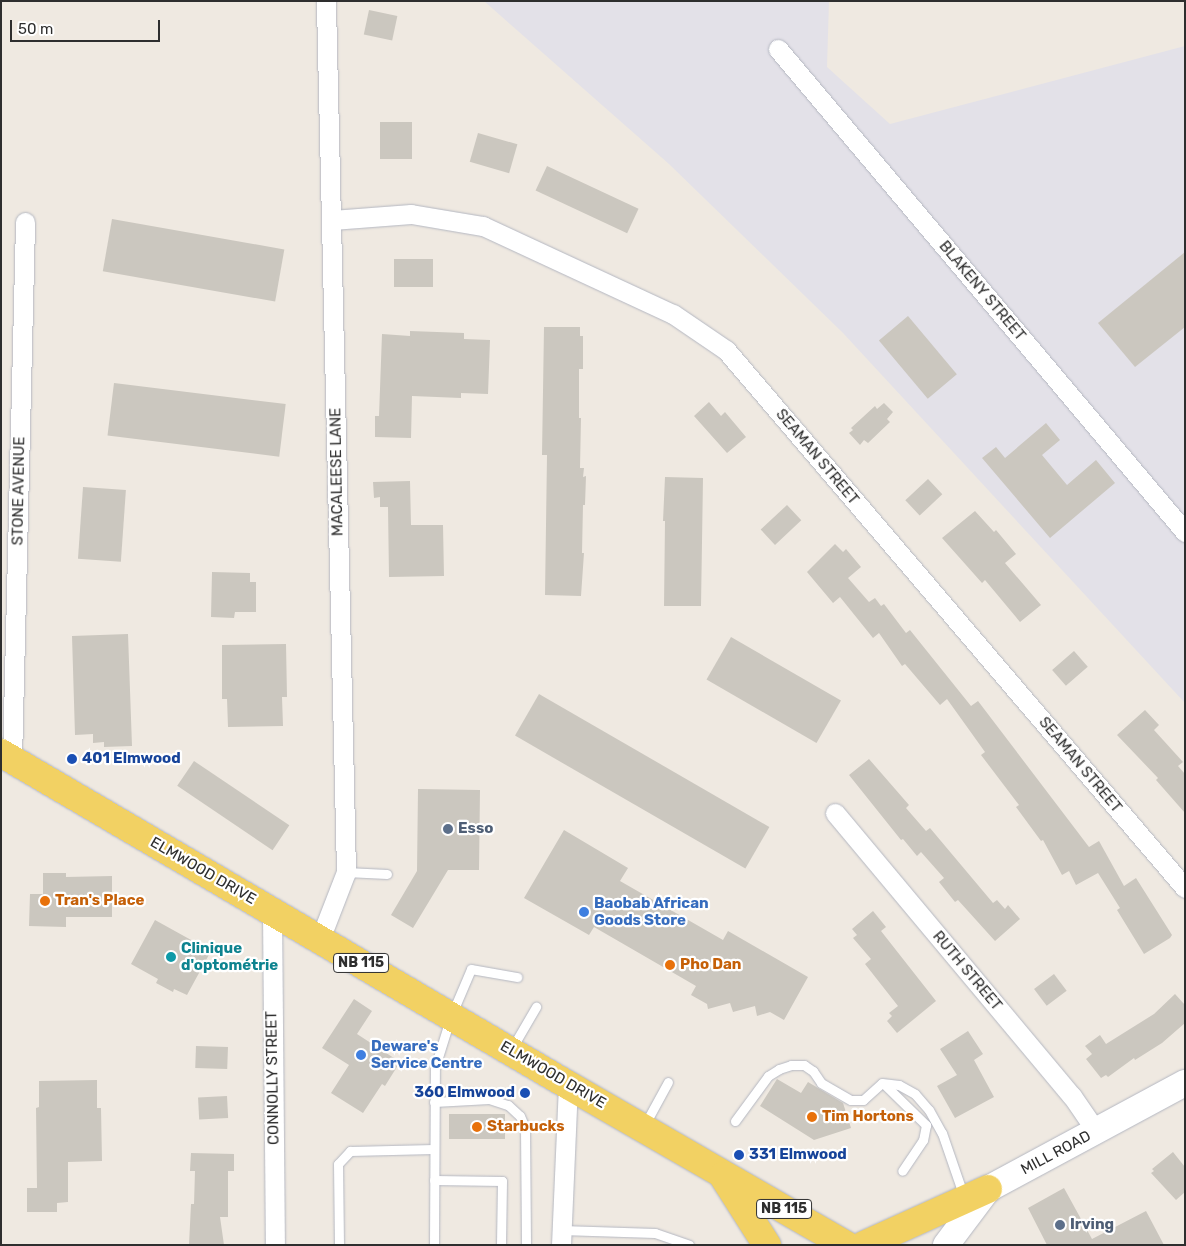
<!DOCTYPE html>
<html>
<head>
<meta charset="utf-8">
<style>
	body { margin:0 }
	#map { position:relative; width:1186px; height:1246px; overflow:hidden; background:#efe9e1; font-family:Rubik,sans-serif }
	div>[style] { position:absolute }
	.industrial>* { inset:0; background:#e3e1e8 }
	.building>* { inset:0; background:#cbc7bf; transform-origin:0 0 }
	.roads { filter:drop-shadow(0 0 1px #b4b7c1) drop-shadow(0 0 1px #b4b7c1) }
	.lane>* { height:9px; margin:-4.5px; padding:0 4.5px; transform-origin:4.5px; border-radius:4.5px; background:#fff }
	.street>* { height:19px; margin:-9.5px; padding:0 9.5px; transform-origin:9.5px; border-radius:9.5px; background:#fff }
	.secondary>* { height:26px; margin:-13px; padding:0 13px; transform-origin:13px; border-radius:13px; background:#fff }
	.primary>* { height:28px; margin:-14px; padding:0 14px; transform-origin:14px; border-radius:14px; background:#f2d163 }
	.dots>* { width:14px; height:14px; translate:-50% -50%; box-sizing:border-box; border:2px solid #fff; border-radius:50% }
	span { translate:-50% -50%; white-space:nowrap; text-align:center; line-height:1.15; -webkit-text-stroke:4.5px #fff; paint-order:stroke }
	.shield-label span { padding:1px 4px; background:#fff; border:1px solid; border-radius:4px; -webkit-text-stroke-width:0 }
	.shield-label { font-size:14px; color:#2e2e2e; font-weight:700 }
	.street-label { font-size:15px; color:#2e2e2e }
	.transit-label { font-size:15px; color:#164399; font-weight:700 }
	.left { translate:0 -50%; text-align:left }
	.right { translate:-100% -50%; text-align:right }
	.service-label { font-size:15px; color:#4e5e75; font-weight:700 }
	.food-label { font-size:15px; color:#c56008; font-weight:700 }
	.shop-label { font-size:15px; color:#366cbe; font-weight:700 }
	.culture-label { font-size:15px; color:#0d838f; font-weight:700 }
	.frame { position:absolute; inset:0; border:2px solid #2e2e2e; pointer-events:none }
	.scale { position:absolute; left:10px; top:20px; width:150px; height:22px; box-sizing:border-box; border:2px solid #2e2e2e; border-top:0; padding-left:6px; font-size:15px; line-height:18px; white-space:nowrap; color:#2e2e2e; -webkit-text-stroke:4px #fff; paint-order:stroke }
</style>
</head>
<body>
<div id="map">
	<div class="industrial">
		<div style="clip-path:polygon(484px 1px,829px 1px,827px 67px,890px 124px,1185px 46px,1185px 703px,843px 333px,669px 164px)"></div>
	</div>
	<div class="building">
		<div style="left:369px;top:10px;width:29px;height:25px;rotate:12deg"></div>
		<div style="left:380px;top:122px;width:32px;height:37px"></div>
		<div style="left:478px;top:133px;width:41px;height:30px;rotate:16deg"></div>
		<div style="left:547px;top:166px;width:101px;height:27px;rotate:25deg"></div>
		<div style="left:112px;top:219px;width:175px;height:53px;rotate:10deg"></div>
		<div style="clip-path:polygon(1185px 252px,1185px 327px,1135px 367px,1098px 323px)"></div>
		<div style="left:433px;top:259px;width:28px;height:39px;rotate:90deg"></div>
		<div style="left:908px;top:316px;width:76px;height:38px;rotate:50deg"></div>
		<div style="clip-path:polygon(544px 327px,580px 327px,580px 336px,583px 336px,583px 369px,579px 369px,579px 418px,581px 418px,580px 468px,584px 468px,583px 477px,586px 476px,585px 505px,583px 505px,582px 553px,584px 553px,581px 596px,545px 595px,547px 455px,542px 455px)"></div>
		<div style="clip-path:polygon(410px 331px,464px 333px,464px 339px,490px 340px,488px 394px,461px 393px,461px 398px,412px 396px,411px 438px,375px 437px,375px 416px,379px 416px,382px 334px,410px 336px)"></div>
		<div style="left:114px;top:383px;width:173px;height:53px;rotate:7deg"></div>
		<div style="clip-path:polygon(709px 402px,721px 416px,725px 412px,746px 437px,727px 453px,694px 416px)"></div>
		<div style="clip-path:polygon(884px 403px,893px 412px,887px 419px,890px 422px,868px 443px,864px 440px,860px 445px,849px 433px,853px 430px,851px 428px,875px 406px,877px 409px)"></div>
		<div style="clip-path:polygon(1046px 423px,1060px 440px,1042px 455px,1067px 485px,1096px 460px,1115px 483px,1050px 538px,982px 458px,996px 447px,1005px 458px)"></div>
		<div style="clip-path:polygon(665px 477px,703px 478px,701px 606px,664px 606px,665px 521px,663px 521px)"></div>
		<div style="left:928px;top:479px;width:21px;height:31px;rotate:47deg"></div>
		<div style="clip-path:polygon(410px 481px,411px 525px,443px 525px,444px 576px,389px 577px,388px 507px,380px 507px,380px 497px,374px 498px,373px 482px)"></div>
		<div style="left:83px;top:487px;width:43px;height:72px;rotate:4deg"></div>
		<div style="left:787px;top:505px;width:21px;height:36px;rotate:47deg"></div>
		<div style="clip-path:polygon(975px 511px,994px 532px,996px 530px,1016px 554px,1005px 563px,1041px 605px,1020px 622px,985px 580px,982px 583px,942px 538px)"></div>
		<div style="clip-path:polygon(835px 544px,843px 552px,846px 549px,861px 567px,848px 578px,869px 602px,875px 598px,881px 606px,884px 604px,906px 633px,910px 630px,971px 706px,978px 701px,1089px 847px,1099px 841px,1124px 886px,1136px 878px,1172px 935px,1170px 938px,1144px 954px,1117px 910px,1120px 908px,1098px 873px,1076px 885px,1069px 871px,1062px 875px,1043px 840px,1041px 841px,1016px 807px,1019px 805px,981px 755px,985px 752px,947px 699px,940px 705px,905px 664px,902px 666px,879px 633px,873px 638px,840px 597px,833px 603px,807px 572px)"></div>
		<div style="clip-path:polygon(212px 572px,250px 573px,250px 582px,256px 582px,256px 612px,235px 612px,234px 618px,211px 617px)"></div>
		<div style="clip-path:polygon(128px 634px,132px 746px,104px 747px,104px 742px,93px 743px,93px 734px,75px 735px,72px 636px)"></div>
		<div style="left:731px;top:637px;width:127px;height:49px;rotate:30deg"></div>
		<div style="clip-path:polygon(286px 644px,287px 697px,282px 697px,283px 726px,228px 727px,227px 699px,222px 699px,222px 645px)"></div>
		<div style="left:1074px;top:651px;width:21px;height:29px;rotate:49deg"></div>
		<div style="left:539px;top:694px;width:266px;height:48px;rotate:30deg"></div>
		<div style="clip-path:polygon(1145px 710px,1159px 725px,1154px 730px,1183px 762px,1178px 766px,1185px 774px,1185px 813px,1156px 780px,1158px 778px,1117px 735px)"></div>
		<div style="clip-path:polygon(869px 759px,909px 805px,906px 808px,926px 831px,930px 828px,993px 903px,997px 900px,1005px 909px,1008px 905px,1020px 919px,995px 941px,958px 900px,955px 902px,939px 882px,944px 878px,921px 852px,917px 856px,903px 839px,901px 840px,849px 775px)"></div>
		<div style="left:194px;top:761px;width:115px;height:30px;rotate:34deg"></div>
		<div style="clip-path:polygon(418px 789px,480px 790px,479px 870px,448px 870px,413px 928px,391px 915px,417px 871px)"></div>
		<div style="clip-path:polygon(564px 830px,628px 868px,620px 881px,723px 940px,728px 931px,808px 977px,784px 1020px,770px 1012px,757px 1016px,755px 1006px,733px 1012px,730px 1003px,708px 1009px,707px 1004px,691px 995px,696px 986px,594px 927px,589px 935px,524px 898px)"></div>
		<div style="clip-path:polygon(43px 873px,66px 873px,66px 877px,112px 876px,112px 917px,66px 917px,66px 927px,29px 926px,30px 894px,43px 894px)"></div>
		<div style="clip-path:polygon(873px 911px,886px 927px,881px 931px,936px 1001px,897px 1033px,887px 1021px,892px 1016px,889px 1013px,898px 1006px,865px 964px,871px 959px,853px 938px,857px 935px,852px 929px)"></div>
		<div style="clip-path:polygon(155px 920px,211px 951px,187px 995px,174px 989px,173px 992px,156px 983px,158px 979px,131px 964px)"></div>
		<div style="left:1054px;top:974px;width:21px;height:25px;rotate:53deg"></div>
		<div style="clip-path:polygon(1175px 994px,1185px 1005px,1185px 1023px,1162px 1043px,1135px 1060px,1134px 1058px,1108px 1077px,1106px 1075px,1101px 1078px,1086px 1059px,1092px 1054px,1085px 1046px,1100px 1035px,1106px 1044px,1154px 1014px)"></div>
		<div style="clip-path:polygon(354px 999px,372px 1011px,357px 1034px,400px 1062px,385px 1086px,382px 1084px,363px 1113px,331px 1093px,349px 1065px,322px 1048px)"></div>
		<div style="clip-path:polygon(968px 1031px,983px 1054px,974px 1060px,994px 1097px,955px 1118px,937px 1086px,957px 1075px,940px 1049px)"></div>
		<div style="left:196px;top:1046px;width:32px;height:22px;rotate:2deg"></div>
		<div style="clip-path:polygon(777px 1079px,801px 1093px,808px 1082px,843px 1103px,851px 1128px,814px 1140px,760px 1106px)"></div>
		<div style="clip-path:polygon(97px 1080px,97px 1108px,101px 1108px,102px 1161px,68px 1162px,68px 1202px,57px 1203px,57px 1212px,27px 1212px,27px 1188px,37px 1188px,36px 1108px,39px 1107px,39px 1081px)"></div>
		<div style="left:227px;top:1096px;width:22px;height:29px;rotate:87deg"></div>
		<div style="left:449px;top:1114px;width:56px;height:25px"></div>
		<div style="clip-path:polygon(1173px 1152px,1185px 1167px,1185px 1192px,1176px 1200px,1151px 1173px,1154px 1171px,1152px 1169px)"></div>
		<div style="clip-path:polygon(191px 1153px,234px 1154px,234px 1171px,228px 1171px,228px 1217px,220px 1217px,224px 1245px,189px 1245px,191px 1204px,194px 1204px,195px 1171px,190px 1171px)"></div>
		<div style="clip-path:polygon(1064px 1188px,1092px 1239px,1146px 1211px,1164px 1245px,1047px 1245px,1028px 1208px)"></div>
	</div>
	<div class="roads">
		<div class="lane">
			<div style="left:346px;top:872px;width:41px;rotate:2.8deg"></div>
			<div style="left:512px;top:1048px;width:48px;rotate:-59.7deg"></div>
			<div style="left:884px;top:1084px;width:59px;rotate:44.3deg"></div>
			<div style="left:926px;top:1125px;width:15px;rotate:101deg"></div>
			<div style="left:923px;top:1140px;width:37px;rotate:124deg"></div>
			<div style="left:434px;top:1102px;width:55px;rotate:-3.1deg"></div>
			<div style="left:489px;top:1099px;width:20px;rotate:18deg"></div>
			<div style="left:508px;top:1105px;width:16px;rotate:43deg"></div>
			<div style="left:520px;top:1116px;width:13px;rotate:67deg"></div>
			<div style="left:525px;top:1128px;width:117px;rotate:89.5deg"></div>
			<div style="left:735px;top:1121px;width:56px;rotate:-53.7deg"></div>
			<div style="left:768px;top:1076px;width:13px;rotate:-32deg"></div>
			<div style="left:779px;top:1069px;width:13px;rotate:-18deg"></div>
			<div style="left:791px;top:1065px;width:13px"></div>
			<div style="left:804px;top:1065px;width:11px;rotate:34deg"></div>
			<div style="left:813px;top:1071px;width:14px;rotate:56deg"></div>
			<div style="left:821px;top:1083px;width:34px;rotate:30deg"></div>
			<div style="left:851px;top:1100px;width:12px"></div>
			<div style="left:863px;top:1100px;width:25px;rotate:-42deg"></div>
			<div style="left:882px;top:1083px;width:17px;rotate:7deg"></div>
			<div style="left:899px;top:1085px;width:18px;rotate:29deg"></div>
			<div style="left:915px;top:1094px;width:21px;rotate:49deg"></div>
			<div style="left:929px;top:1110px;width:26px;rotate:61deg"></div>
			<div style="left:942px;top:1133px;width:68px;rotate:71deg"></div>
			<div style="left:644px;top:1126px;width:50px;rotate:-61.4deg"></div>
			<div style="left:434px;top:1180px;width:68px;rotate:0.8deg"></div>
			<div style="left:502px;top:1181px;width:64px;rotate:90.9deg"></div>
			<div style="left:561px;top:1230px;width:94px;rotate:1.8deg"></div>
			<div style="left:655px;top:1233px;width:36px;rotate:19deg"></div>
			<div style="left:339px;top:1245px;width:81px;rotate:-90.7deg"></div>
			<div style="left:338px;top:1164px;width:18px;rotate:-47deg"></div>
			<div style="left:350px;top:1151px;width:84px;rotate:-1.4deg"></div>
			<div style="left:434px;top:1245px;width:178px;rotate:-89.7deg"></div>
			<div style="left:435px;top:1067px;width:53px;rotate:-72.6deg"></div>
			<div style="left:451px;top:1016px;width:51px;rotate:-66.9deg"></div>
			<div style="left:471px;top:969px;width:47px;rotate:9.9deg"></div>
		</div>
		<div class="street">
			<div style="left:778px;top:49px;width:632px;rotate:49.88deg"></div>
			<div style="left:332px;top:220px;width:79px;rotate:-4.3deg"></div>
			<div style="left:411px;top:214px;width:73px;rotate:9.5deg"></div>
			<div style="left:483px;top:226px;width:209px;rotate:24.9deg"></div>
			<div style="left:673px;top:314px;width:64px;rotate:34.2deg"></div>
			<div style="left:726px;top:350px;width:707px;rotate:49.53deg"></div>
			<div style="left:12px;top:759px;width:537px;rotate:-88.61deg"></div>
			<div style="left:835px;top:813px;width:369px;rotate:50.1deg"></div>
			<div style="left:1072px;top:1096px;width:42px;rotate:55.6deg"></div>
			<div style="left:272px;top:911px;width:334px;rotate:89.5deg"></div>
			<div style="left:320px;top:939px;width:72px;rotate:-68.8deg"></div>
			<div style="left:346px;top:872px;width:871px;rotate:-91.32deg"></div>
			<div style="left:561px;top:1245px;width:160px;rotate:-87.5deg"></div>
		</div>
		<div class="secondary">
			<div style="left:946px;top:1245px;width:70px;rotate:-53.1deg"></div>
			<div style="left:988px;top:1189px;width:224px;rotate:-28.3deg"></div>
		</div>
		<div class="primary">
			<div style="left:1px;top:753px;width:657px;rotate:30.35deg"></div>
			<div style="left:568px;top:1085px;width:321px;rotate:29.9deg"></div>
			<div style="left:723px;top:1176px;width:82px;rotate:57.5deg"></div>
			<div style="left:864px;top:1245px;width:136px;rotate:-24.3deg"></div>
		</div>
	</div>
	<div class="dots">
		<div style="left:72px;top:759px;background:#1a4fb4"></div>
		<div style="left:448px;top:829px;background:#5c6f8a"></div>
		<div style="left:45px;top:901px;background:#e8710a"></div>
		<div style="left:584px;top:912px;background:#3f7fe0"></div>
		<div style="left:171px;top:957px;background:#0f9aa8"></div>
		<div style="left:670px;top:965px;background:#e8710a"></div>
		<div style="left:361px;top:1055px;background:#3f7fe0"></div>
		<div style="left:525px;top:1093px;background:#1a4fb4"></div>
		<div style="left:812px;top:1117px;background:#e8710a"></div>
		<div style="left:477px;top:1127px;background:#e8710a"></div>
		<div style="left:739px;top:1155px;background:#1a4fb4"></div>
		<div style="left:1060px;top:1225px;background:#5c6f8a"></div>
	</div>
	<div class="shield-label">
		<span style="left:361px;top:963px">NB 115</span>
		<span style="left:784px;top:1209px">NB 115</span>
	</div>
	<div class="street-label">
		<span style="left:982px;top:291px;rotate:50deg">BLAKENY STREET</span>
		<span style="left:817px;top:457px;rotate:50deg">SEAMAN STREET</span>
		<span style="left:337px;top:472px;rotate:-91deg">MACALEESE LANE</span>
		<span style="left:19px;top:491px;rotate:-89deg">STONE AVENUE</span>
		<span style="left:1080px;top:765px;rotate:50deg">SEAMAN STREET</span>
		<span style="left:203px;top:871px;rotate:30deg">ELMWOOD DRIVE</span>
		<span style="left:967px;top:971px;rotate:50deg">RUTH STREET</span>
		<span style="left:553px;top:1075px;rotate:30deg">ELMWOOD DRIVE</span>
		<span style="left:273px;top:1078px;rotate:-91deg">CONNOLLY STREET</span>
		<span style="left:1056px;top:1153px;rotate:-28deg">MILL ROAD</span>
	</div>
	<div class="transit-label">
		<span class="left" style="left:82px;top:759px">401 Elmwood</span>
		<span class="right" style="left:515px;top:1093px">360 Elmwood</span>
		<span class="left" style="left:749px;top:1155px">331 Elmwood</span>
	</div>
	<div class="service-label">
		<span class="left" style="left:458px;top:829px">Esso</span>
		<span class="left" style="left:1070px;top:1225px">Irving</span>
	</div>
	<div class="food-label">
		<span class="left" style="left:55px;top:901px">Tran's Place</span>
		<span class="left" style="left:680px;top:965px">Pho Dan</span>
		<span class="left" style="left:822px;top:1117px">Tim Hortons</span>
		<span class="left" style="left:487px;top:1127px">Starbucks</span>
	</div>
	<div class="shop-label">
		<span class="left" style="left:594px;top:912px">Baobab African<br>Goods Store</span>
		<span class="left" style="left:371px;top:1055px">Deware's<br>Service Centre</span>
	</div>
	<div class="culture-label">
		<span class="left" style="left:181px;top:957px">Clinique<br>d'optométrie</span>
	</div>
	<div class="frame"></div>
	<div class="scale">50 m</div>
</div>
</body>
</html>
